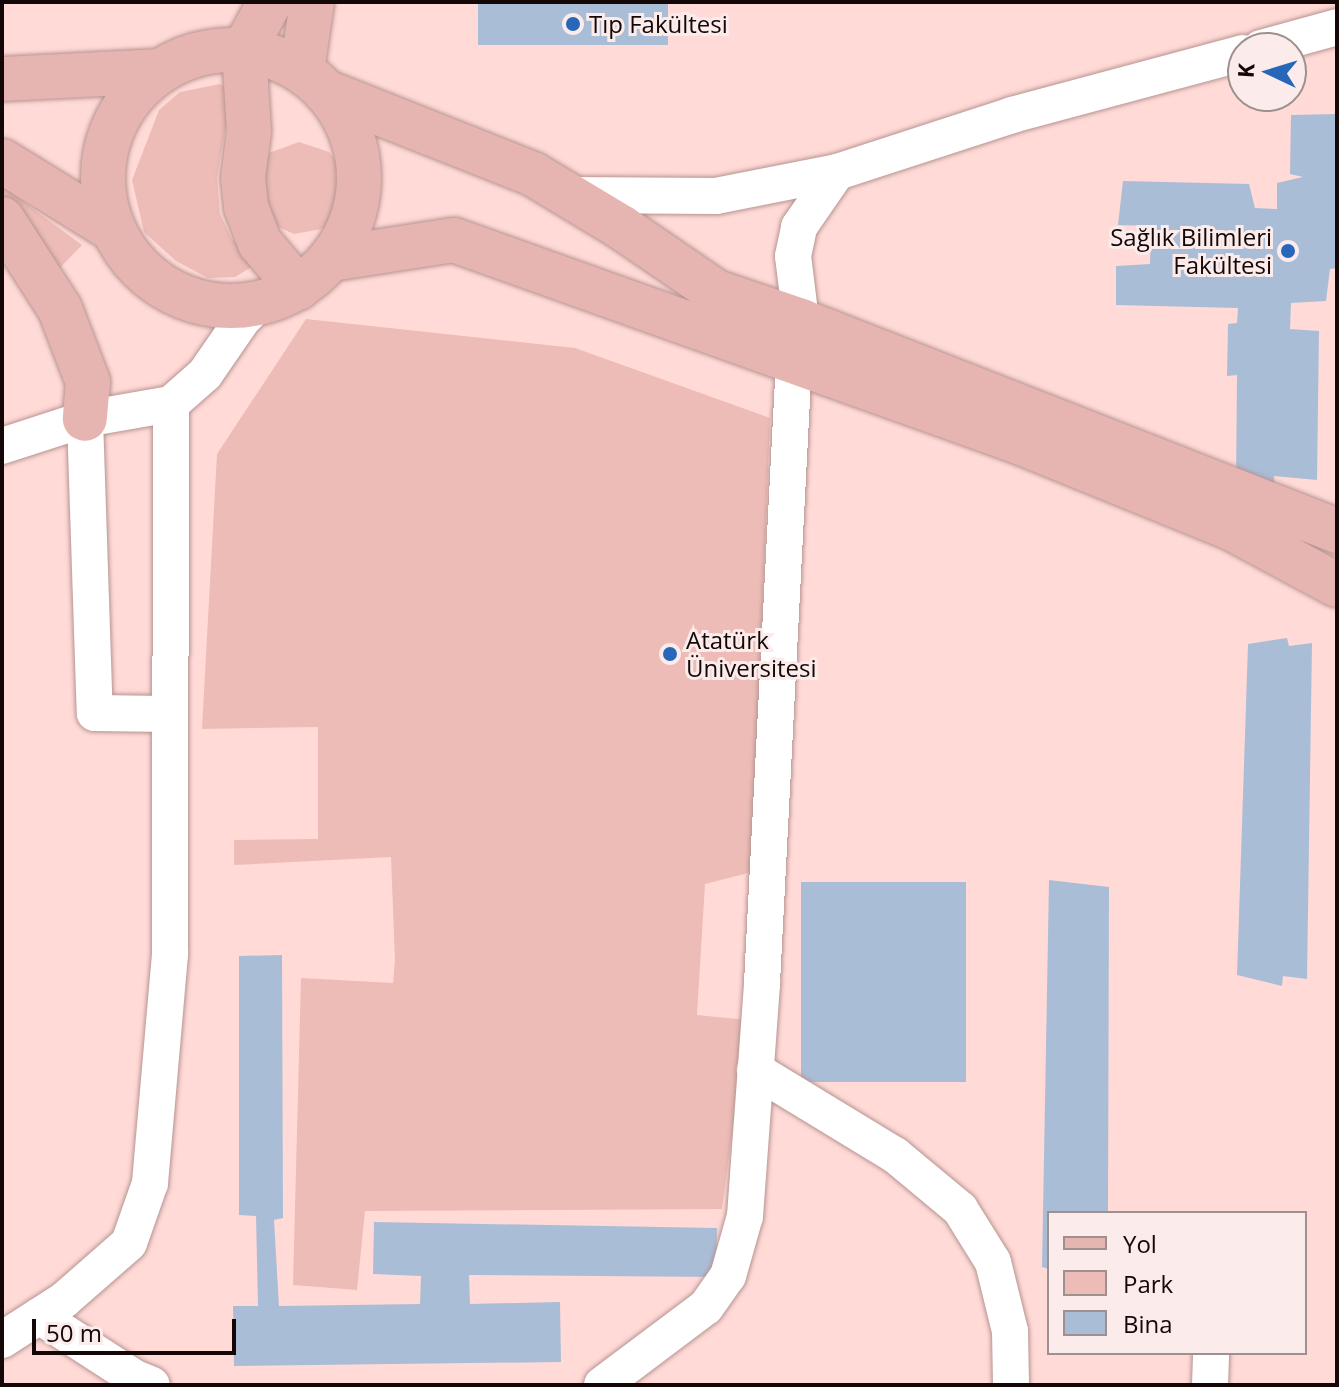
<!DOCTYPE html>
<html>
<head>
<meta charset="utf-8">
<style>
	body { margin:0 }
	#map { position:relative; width:1339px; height:1387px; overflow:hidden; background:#fbebea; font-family:"Open Sans",sans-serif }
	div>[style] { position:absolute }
	.built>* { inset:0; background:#ffdad7 }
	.green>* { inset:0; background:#edbcb7 }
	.building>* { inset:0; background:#aabdd7; transform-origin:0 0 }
	.roads { filter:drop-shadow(0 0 2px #b79491) drop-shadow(0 0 2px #b79491) }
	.minor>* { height:36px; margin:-18px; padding:0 18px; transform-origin:18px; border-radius:18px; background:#fff }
	.major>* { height:44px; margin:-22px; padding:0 22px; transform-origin:22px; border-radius:22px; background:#e6b5b1 }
	.major>.ring { margin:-22px; padding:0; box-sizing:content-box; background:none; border:44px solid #e6b5b1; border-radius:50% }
	.dots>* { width:22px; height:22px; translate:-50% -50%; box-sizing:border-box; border:4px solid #fbebea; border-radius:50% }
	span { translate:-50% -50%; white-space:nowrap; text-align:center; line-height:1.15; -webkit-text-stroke:6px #fbebea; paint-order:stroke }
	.poi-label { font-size:24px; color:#130807 }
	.left { translate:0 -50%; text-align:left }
	.right { translate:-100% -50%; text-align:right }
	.frame { position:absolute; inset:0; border:4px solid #130807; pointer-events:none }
	.legend { position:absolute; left:1047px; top:1211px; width:260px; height:144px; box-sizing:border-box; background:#fbebea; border:2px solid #9e908f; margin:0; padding:10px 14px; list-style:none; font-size:24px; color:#130807 }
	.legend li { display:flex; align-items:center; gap:16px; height:40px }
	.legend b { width:40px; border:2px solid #9e908f }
	.north { position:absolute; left:1227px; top:32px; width:80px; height:80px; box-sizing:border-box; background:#fbebea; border:2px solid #9e908f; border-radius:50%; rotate:274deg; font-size:22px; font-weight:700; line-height:32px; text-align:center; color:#130807 }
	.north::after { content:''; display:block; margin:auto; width:28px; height:36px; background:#2767b9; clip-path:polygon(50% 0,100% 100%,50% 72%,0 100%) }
	.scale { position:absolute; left:32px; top:1319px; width:204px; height:36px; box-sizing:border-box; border:4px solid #130807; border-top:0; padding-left:10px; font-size:24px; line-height:28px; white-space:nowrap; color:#130807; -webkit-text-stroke:6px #fbebea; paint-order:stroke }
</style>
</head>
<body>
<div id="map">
	<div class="built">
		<div style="clip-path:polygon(evenodd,2px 2px,1337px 2px,1337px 1385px,2px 1385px,2px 2px,1243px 48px,1291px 48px,1291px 96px,1243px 96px,1243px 48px,2px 2px,1049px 1213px,1305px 1213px,1305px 1353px,1049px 1353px,1049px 1213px)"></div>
	</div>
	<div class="green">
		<div style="clip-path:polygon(220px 84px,232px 90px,217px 178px,220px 214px,232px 239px,258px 263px,235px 277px,208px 278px,176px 261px,144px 232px,132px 180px,159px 110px,180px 92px)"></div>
		<div style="clip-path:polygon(299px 142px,329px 152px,339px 164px,346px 193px,334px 220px,322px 229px,294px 234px,267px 222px,259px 166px,269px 153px)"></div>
		<div style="clip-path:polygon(2px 186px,82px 245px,57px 271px,2px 214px)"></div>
		<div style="clip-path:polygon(306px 319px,575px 348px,770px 418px,752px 872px,705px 884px,697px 1015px,747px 1020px,722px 1209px,365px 1211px,357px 1290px,293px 1285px,301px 978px,393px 983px,395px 960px,391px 857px,234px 865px,234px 840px,318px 839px,318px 727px,202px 729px,217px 454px)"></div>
	</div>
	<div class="building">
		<div style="left:478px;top:2px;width:190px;height:43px"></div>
		<div style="clip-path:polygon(1337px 114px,1337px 268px,1330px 269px,1326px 301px,1291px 303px,1290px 329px,1319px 331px,1317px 480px,1274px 476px,1275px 488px,1236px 486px,1237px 375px,1227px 376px,1228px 324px,1237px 323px,1238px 308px,1116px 305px,1116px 266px,1150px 264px,1151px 226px,1118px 225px,1123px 181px,1249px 184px,1255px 208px,1277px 209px,1277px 183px,1303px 177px,1290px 174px,1291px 115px)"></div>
		<div style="clip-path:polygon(1287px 638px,1289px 646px,1312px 643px,1307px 979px,1283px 976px,1282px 986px,1237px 975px,1248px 644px)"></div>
		<div style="clip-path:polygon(1049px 880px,1109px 887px,1108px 1213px,1049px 1213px,1049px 1269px,1042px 1267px)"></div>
		<div style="left:801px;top:882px;width:165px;height:200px"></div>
		<div style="clip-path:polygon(282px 955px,283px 1218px,274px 1220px,279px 1306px,420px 1304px,421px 1276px,373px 1274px,374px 1222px,717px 1228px,716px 1277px,469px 1275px,470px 1304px,560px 1302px,561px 1362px,234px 1366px,233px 1306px,258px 1306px,256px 1216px,239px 1215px,239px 956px)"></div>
	</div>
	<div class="roads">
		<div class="minor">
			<div style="left:1261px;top:48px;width:79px;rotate:-15.4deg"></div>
			<div style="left:569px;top:195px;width:147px;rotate:0.4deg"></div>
			<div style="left:716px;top:196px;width:123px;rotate:-11.2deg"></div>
			<div style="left:837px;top:172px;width:184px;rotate:-18deg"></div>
			<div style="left:1012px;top:115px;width:239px;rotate:-15deg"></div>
			<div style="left:801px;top:321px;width:65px;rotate:-97deg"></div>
			<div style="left:793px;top:256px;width:30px;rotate:-78deg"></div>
			<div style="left:799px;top:227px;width:67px;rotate:-55.4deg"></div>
			<div style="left:85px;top:419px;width:294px;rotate:88.1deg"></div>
			<div style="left:95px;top:713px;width:73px;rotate:0.8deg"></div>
			<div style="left:2px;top:446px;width:87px;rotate:-18deg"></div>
			<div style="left:85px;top:419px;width:87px;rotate:-9.9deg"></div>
			<div style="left:171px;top:404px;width:45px;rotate:-41.4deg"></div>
			<div style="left:205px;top:374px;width:67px;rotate:-55.4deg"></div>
			<div style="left:243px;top:319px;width:21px;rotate:-45deg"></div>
			<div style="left:755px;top:1070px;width:164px;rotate:31.3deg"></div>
			<div style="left:895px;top:1155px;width:85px;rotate:39.7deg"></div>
			<div style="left:960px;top:1209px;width:62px;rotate:58.1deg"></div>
			<div style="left:993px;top:1262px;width:71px;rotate:76.2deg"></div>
			<div style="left:1010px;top:1331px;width:54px;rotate:88.9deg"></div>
			<div style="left:39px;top:1316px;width:114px;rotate:32.9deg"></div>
			<div style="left:135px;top:1378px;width:18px;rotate:22deg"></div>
			<div style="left:2px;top:1340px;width:74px;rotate:-32.8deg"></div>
			<div style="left:64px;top:1300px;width:86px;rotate:-41.2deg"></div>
			<div style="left:129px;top:1243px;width:64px;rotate:-70.7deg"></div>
			<div style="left:150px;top:1183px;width:230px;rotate:-85deg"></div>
			<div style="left:170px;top:954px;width:550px;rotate:-89.9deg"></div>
			<div style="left:602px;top:1385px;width:130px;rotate:-36.9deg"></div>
			<div style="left:706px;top:1307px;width:38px;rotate:-55deg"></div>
			<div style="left:728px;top:1276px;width:62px;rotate:-74.2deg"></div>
			<div style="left:745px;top:1216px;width:234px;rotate:-85.8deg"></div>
			<div style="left:762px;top:983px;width:625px;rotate:-87.06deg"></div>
			<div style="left:1210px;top:1385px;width:32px;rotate:-88deg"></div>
		</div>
		<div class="major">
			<div style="left:270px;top:2px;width:55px;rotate:118.4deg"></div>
			<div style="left:244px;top:50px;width:81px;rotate:86.5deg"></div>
			<div style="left:249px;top:131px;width:47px;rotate:97.3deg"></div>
			<div style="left:243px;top:178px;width:29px;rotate:84deg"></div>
			<div style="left:246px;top:207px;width:39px;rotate:69deg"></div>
			<div style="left:260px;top:243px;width:59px;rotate:49.8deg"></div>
			<div class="ring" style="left:103px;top:50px;width:212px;height:212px"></div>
			<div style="left:302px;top:71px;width:70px;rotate:-81.8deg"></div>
			<div style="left:2px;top:79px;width:157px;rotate:-2.9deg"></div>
			<div style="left:326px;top:92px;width:223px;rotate:21.6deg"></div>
			<div style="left:533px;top:174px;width:103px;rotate:31.1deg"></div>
			<div style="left:621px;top:227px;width:115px;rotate:34.4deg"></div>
			<div style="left:716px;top:292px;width:90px;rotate:18.8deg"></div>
			<div style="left:801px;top:321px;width:576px;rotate:21.39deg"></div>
			<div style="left:2px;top:161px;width:129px;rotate:31.7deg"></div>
			<div style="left:2px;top:219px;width:107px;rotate:57.2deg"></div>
			<div style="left:60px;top:309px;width:78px;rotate:69deg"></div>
			<div style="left:88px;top:382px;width:37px;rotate:95deg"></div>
			<div style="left:331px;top:259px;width:124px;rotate:-8.8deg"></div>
			<div style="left:454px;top:240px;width:600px;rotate:19.67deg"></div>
			<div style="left:1019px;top:442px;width:231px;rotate:22.1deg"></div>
			<div style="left:1233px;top:529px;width:118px;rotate:28.3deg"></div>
		</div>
	</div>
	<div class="dots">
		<div style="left:573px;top:24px;background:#2767b9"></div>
		<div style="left:1288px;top:251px;background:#2767b9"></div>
		<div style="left:670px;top:654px;background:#2767b9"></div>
	</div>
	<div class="poi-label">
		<span class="left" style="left:589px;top:24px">Tıp Fakültesi</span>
		<span class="right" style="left:1272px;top:251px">Sağlık Bilimleri<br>Fakültesi</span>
		<span class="left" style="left:686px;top:654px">Atatürk<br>Üniversitesi</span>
	</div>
	<div class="frame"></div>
	<ul class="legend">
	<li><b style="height:10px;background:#e6b5b1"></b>Yol</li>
	<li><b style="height:22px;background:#edbcb7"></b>Park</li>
	<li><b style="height:22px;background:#aabdd7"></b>Bina</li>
	</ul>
	<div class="north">K</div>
	<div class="scale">50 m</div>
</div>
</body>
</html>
